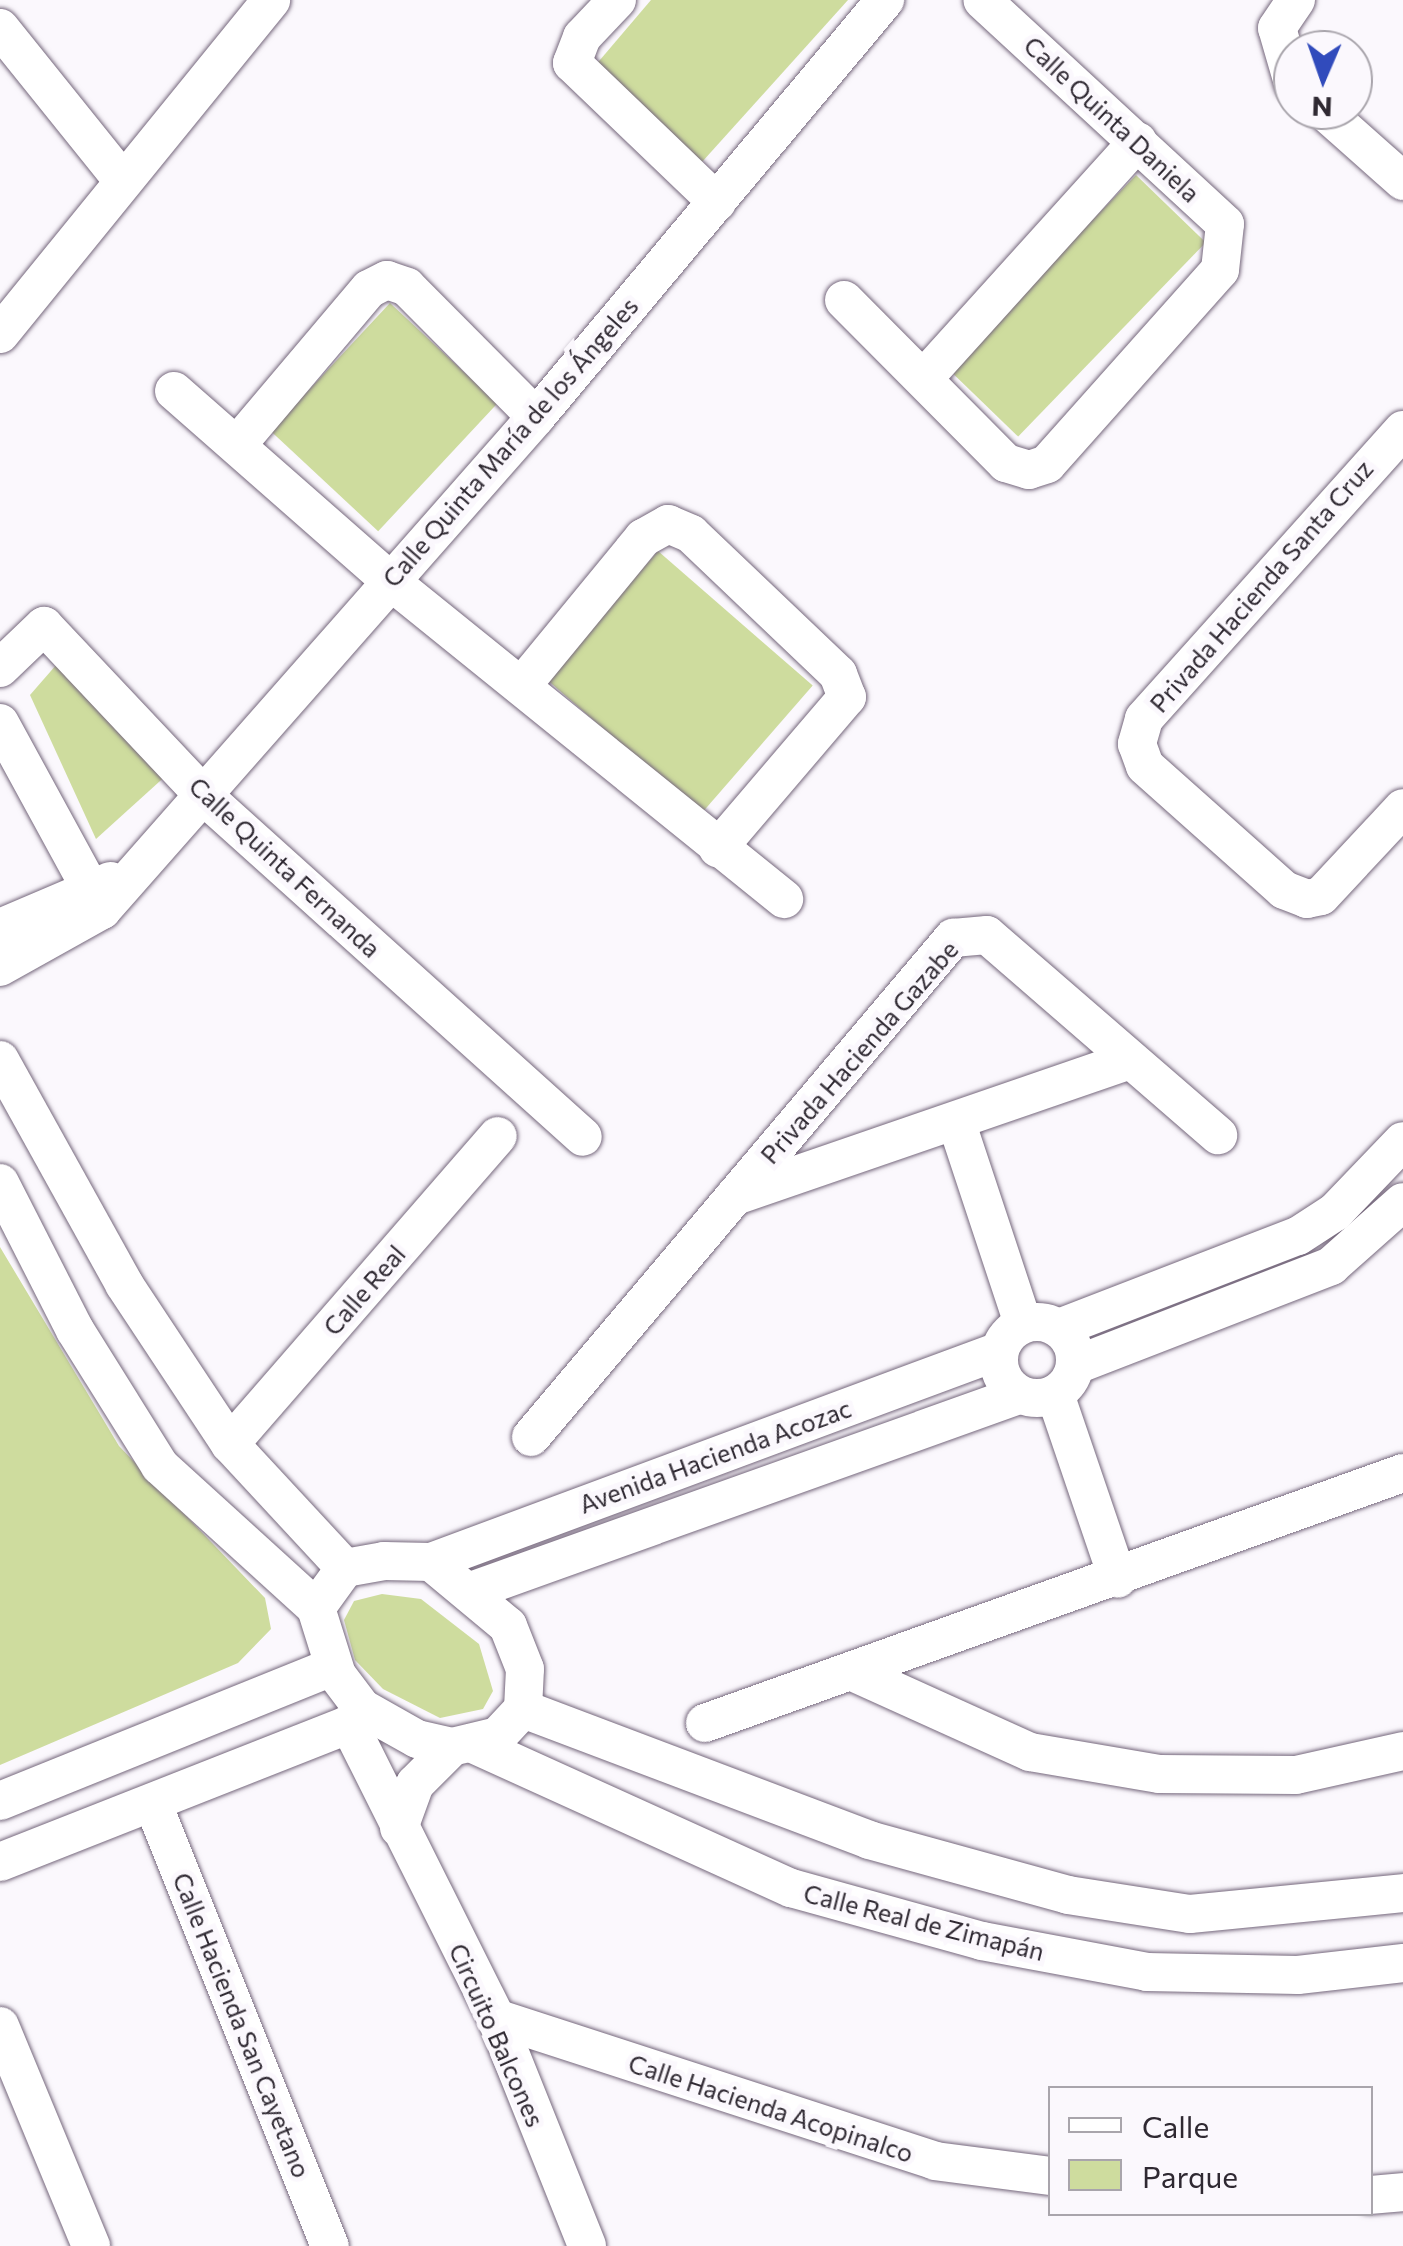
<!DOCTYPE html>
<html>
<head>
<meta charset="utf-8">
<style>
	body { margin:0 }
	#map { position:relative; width:1403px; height:2246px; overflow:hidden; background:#fbf8fd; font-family:Commissioner,sans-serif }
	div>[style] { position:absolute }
	.green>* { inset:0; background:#cedc9e; transform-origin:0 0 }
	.roads { filter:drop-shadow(0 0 2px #75677c) drop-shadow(0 0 2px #75677c) }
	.minor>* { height:38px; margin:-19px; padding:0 19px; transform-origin:19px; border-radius:19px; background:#fff }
	.minor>.ring { margin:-19px; padding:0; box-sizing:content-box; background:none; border:38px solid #fff; border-radius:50% }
	span { translate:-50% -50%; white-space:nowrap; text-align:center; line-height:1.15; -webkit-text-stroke:10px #fbf8fd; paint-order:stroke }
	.street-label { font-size:25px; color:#2f2932 }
	.legend { position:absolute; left:1048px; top:2086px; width:325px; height:130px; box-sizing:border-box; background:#fbf8fd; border:2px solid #a9a5ac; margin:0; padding:12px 18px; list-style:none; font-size:30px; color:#2f2932 }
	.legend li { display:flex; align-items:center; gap:20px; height:50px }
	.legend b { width:50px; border:2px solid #a9a5ac }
	.north { position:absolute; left:1273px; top:30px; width:100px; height:100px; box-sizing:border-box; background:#fbf8fd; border:2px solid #a9a5ac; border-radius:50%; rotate:182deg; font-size:28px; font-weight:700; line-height:40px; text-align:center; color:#2f2932 }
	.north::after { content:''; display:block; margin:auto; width:35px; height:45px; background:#314bbc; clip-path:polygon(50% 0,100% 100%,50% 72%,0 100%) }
</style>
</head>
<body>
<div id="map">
	<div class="green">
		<div style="clip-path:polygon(651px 0,848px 0,702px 162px,594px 67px)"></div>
		<div style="left:1136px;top:175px;width:97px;height:270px;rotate:44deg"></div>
		<div style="left:390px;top:303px;width:147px;height:175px;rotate:43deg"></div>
		<div style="left:658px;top:551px;width:205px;height:170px;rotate:41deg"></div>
		<div style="clip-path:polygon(57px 664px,170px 772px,96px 839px,30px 695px)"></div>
		<div style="clip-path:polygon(0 1247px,119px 1446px,265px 1598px,271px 1629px,238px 1663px,0 1765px)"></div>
		<div style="clip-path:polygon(382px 1594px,421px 1599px,479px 1644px,493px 1691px,483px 1709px,440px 1718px,383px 1689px,355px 1660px,344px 1620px,354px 1601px)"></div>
	</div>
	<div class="roads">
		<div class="minor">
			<div style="left:617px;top:0;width:51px;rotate:133.4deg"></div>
			<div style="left:582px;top:37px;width:28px;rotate:111deg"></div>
			<div style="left:572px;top:63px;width:201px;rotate:43.8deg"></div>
			<div style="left:0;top:28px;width:190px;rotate:51.2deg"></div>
			<div style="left:1293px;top:83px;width:57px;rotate:-106.2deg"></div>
			<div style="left:1277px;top:28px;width:34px;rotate:-56deg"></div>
			<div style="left:1323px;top:110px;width:107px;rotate:41.6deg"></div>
			<div style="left:844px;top:300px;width:230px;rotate:45.2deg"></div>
			<div style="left:1006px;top:463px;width:24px;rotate:17deg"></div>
			<div style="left:1029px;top:470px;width:19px;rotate:-18deg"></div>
			<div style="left:1047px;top:464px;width:260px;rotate:-48.3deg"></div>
			<div style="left:1220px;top:270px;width:46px;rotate:-83.8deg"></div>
			<div style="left:1225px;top:224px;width:330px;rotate:-137.3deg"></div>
			<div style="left:0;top:334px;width:430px;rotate:-50.9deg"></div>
			<div style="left:924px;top:378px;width:319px;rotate:-47.9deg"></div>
			<div style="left:174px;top:391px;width:286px;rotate:41.3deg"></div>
			<div style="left:389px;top:580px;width:508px;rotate:38.92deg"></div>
			<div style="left:1403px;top:430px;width:388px;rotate:131.9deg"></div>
			<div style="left:1144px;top:719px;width:26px;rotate:106deg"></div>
			<div style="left:1137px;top:744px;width:23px;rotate:70deg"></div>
			<div style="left:1145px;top:766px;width:186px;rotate:41.7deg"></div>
			<div style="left:1284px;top:890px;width:25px;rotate:21deg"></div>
			<div style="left:1307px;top:899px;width:14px;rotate:-12deg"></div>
			<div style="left:1321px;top:896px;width:120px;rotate:-47deg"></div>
			<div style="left:237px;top:445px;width:204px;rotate:-49.8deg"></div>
			<div style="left:369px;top:289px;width:20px;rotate:-27deg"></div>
			<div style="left:387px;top:280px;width:21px;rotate:19deg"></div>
			<div style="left:407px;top:287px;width:183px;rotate:45.2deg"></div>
			<div style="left:0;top:668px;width:61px;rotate:-43.7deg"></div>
			<div style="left:44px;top:626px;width:235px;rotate:46.7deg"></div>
			<div style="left:205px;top:797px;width:508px;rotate:41.97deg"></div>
			<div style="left:524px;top:683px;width:188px;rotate:-50.6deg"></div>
			<div style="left:643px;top:538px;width:29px;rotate:-29deg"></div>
			<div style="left:668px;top:524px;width:25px;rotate:23deg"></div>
			<div style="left:691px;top:534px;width:203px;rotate:43.6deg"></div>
			<div style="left:838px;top:674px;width:25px;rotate:69deg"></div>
			<div style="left:847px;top:697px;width:199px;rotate:130.5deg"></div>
			<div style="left:0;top:723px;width:213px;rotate:61.4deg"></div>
			<div style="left:0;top:928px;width:120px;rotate:-23.1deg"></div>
			<div style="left:0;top:967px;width:117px;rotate:-29.2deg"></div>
			<div style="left:102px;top:910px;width:657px;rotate:-48.64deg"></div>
			<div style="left:536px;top:417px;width:544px;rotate:-50.07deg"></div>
			<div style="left:0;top:1060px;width:256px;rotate:61deg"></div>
			<div style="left:124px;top:1284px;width:192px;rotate:56.5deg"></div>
			<div style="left:230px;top:1444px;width:169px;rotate:47.2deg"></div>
			<div style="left:958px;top:1127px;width:207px;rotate:71.7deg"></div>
			<div style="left:0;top:1183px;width:165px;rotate:63deg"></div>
			<div style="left:75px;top:1330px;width:160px;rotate:58deg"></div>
			<div style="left:160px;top:1466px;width:211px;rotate:42.3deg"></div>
			<div style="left:735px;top:1196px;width:415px;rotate:-19deg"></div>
			<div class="ring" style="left:999px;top:1322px;width:38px;height:38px"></div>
			<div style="left:1059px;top:1328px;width:256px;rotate:-21.1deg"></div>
			<div style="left:1298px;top:1236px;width:44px;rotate:-33deg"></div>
			<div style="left:1335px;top:1212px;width:98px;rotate:-46.2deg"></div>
			<div style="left:1076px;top:1365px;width:274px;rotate:-21.2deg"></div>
			<div style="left:1331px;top:1266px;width:96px;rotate:-41.6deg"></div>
			<div style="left:1055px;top:1394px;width:195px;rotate:71.2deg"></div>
			<div style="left:531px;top:1437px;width:654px;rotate:-49.78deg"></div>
			<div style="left:953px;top:938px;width:34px;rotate:-5deg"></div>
			<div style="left:987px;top:935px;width:306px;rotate:40.9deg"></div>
			<div style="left:230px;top:1444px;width:408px;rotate:-49deg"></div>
			<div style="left:384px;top:1561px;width:47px;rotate:1.2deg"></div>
			<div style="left:431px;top:1562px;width:100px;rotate:39.7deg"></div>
			<div style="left:508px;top:1626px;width:46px;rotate:68.4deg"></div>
			<div style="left:525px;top:1669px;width:40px;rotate:92.9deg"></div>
			<div style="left:523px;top:1709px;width:37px;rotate:133deg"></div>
			<div style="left:498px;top:1736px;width:47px;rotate:166.6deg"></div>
			<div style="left:452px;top:1747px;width:36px;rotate:-167deg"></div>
			<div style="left:417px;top:1739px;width:63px;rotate:-150.6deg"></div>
			<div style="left:362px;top:1708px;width:41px;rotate:-127.1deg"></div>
			<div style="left:337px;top:1675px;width:70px;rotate:-107.4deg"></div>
			<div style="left:316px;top:1608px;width:49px;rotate:-54.1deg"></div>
			<div style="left:345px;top:1568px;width:40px;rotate:-10deg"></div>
			<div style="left:431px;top:1562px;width:606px;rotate:-20.38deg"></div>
			<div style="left:474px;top:1590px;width:579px;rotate:-19.69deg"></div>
			<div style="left:855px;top:1673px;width:192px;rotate:24.3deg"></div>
			<div style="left:1030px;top:1752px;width:131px;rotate:9.7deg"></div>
			<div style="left:1159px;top:1774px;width:137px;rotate:0.4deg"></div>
			<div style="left:1296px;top:1775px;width:110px;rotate:-12.6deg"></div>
			<div style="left:523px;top:1709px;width:370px;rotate:20.7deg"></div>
			<div style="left:869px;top:1840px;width:206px;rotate:15.4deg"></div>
			<div style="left:1068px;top:1895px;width:123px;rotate:8.9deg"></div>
			<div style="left:1190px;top:1914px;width:214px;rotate:-5.6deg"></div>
			<div style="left:705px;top:1723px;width:741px;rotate:-19.71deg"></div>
			<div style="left:349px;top:1724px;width:329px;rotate:63.4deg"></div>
			<div style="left:496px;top:2018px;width:245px;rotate:68.2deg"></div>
			<div style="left:473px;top:1744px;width:349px;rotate:24.4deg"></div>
			<div style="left:791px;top:1888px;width:198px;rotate:15.5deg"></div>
			<div style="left:982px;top:1941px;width:168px;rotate:10.6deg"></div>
			<div style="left:1147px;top:1972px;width:151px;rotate:1.1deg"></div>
			<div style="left:1298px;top:1975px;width:106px;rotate:-6.5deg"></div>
			<div style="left:0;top:1801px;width:358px;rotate:-22deg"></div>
			<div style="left:153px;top:1804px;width:476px;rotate:68.2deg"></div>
			<div style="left:399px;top:1828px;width:47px;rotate:-70deg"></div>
			<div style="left:415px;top:1784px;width:52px;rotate:-45deg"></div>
			<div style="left:0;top:1862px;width:398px;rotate:-21.5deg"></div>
			<div style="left:496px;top:2018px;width:462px;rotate:18deg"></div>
			<div style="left:935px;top:2161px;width:116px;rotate:7.4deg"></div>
			<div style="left:0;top:2026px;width:238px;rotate:67.5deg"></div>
			<div style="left:1370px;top:2195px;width:33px;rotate:-5deg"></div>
		</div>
	</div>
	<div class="street-label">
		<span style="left:1112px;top:119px;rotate:43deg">Calle Quinta Daniela</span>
		<span style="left:510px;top:442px;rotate:-49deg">Calle Quinta María de los Ángeles</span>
		<span style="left:1261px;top:586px;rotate:-49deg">Privada Hacienda Santa Cruz</span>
		<span style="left:285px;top:867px;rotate:43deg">Calle Quinta Fernanda</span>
		<span style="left:859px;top:1052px;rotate:-49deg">Privada Hacienda Gazabe</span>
		<span style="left:364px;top:1290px;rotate:-49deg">Calle Real</span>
		<span style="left:715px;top:1456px;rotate:-20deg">Avenida Hacienda Acozac</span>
		<span style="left:924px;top:1922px;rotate:14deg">Calle Real de Zimapán</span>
		<span style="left:242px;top:2025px;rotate:68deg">Calle Hacienda San Cayetano</span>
		<span style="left:497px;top:2035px;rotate:66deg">Circuito Balcones</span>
		<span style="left:771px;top:2108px;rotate:18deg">Calle Hacienda Acopinalco</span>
	</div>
	<ul class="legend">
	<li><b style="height:12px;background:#fff"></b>Calle</li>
	<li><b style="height:28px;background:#cedc9e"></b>Parque</li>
	</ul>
	<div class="north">N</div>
</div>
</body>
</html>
